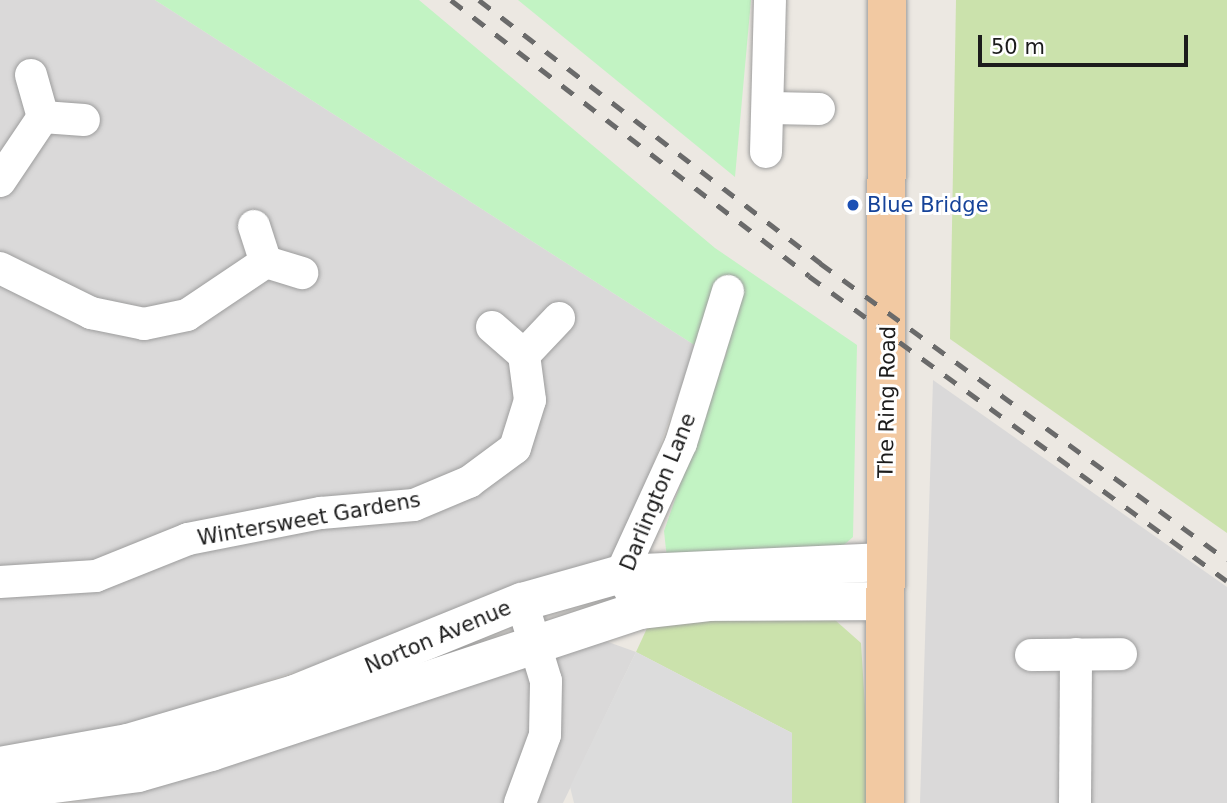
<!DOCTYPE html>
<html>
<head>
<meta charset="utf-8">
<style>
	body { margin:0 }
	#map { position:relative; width:1227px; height:803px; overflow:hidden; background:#ece8e2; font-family:"DejaVu Sans",sans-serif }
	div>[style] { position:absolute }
	.residential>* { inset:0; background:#dad9d9 }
	.grass>* { inset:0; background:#cbe2ac }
	.park>* { inset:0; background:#c2f3c3 }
	.parking>* { inset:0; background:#dcdcdc }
	.roads { filter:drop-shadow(0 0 2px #9d9d9d) drop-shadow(0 0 2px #9d9d9d) }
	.minor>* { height:32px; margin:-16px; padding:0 16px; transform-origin:16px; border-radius:16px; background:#fff }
	.tertiary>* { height:38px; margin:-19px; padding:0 19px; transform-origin:19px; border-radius:19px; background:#fff }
	.primary>* { height:38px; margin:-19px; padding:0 19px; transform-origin:19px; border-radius:19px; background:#f2c9a2 }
	.rail>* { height:5px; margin-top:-2.5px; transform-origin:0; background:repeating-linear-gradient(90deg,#6a6a6a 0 14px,transparent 0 28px) }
	.dots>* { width:19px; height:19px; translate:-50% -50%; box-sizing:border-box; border:4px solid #fff; border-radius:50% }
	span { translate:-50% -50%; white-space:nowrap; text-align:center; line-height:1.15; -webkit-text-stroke:6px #fff; paint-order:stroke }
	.transit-label { font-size:21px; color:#164399 }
	.left { translate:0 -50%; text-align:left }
	.street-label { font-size:21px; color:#1c1c1c }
	.scale { position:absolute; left:978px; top:35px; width:210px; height:32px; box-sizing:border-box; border:4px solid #1c1c1c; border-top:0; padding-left:9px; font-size:21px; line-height:24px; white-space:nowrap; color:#1c1c1c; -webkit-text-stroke:5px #fff; paint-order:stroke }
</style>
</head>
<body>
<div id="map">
	<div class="residential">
		<div style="clip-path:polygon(0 0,155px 0,696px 346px,621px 553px,398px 639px,128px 725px,0 751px)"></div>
		<div style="clip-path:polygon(933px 380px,1227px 587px,1227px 803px,920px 803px)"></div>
		<div style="clip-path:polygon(600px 639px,636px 652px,563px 803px,71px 803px,144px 790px)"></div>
	</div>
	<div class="grass">
		<div style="clip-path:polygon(956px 0,1227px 0,1227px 533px,950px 339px)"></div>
		<div style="clip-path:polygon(751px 613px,835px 620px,861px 643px,871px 803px,792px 803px,792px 733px,636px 652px,649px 624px)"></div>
	</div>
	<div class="park">
		<div style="clip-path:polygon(155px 0,419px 0,715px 248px,857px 345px,853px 537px,830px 557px,667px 559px,664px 531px,727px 351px,696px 346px)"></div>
		<div style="clip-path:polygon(518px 0,751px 0,735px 177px)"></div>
	</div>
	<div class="parking">
		<div style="clip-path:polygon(636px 652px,792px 733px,792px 803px,574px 803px,570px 787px)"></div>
	</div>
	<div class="roads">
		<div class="minor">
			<div style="left:31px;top:75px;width:44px;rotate:74.1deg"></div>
			<div style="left:771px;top:108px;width:48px;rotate:1.2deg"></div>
			<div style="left:766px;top:152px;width:152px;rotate:-88.5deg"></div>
			<div style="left:0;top:181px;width:77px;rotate:-56.1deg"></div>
			<div style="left:43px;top:117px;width:41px;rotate:4.2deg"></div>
			<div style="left:254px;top:226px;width:38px;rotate:72deg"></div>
			<div style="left:0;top:268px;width:102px;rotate:26.3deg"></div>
			<div style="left:91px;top:313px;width:54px;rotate:11.7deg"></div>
			<div style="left:144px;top:324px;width:44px;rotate:-11.8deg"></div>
			<div style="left:187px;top:315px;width:95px;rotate:-33.9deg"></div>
			<div style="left:266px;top:262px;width:38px;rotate:17deg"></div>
			<div style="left:492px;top:327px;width:43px;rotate:41.2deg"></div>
			<div style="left:524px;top:355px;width:51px;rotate:-46.6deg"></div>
			<div style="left:0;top:582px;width:96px;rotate:-3.6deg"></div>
			<div style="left:96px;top:576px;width:99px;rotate:-21.9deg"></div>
			<div style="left:188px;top:539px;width:136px;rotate:-11.1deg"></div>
			<div style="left:321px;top:513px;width:93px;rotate:-4.9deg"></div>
			<div style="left:414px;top:505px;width:60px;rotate:-22.7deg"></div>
			<div style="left:469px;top:482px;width:57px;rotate:-36.5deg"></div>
			<div style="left:515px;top:448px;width:50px;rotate:-72.6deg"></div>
			<div style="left:530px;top:400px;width:45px;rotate:-97.6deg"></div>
			<div style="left:631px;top:592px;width:21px;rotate:-119deg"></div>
			<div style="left:621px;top:574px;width:144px;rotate:-65.4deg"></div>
			<div style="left:681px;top:443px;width:159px;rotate:-72.8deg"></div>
			<div style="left:1031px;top:655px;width:90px;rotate:-0.6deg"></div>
			<div style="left:520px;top:803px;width:72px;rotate:-69.8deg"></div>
			<div style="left:545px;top:735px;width:54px;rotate:-88.9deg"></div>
			<div style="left:546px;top:681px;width:83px;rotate:-106.9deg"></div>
			<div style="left:1075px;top:803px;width:149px;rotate:-89.6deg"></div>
		</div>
		<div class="tertiary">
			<div style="left:0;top:766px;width:130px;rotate:-10.2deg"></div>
			<div style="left:128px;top:743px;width:174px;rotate:-16.4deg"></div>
			<div style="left:295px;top:694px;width:245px;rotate:-22.1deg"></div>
			<div style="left:522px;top:602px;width:103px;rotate:-15.8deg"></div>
			<div style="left:621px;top:574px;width:264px;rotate:-2.6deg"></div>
			<div style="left:0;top:791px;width:139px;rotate:-7.4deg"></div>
			<div style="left:138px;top:773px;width:76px;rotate:-16deg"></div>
			<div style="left:211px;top:752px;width:453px;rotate:-18.3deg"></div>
			<div style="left:641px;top:610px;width:68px;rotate:-6.7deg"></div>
			<div style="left:709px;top:602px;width:174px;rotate:-0.3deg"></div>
		</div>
		<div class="primary">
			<div style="left:885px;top:803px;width:803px;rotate:-89.86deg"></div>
		</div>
	</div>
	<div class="rail">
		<div style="left:451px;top:0;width:452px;rotate:37.6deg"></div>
		<div style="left:809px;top:276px;width:517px;rotate:36.12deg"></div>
		<div style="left:479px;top:0;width:431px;rotate:37.6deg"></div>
		<div style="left:820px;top:263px;width:504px;rotate:36.12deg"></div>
	</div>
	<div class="dots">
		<div style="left:853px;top:205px;background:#1a4fb4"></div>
	</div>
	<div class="transit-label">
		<span class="left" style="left:867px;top:205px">Blue Bridge</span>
	</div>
	<div class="street-label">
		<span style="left:887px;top:402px;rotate:-89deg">The Ring Road</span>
		<span style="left:658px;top:492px;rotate:-68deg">Darlington Lane</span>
		<span style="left:309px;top:519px;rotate:-10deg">Wintersweet Gardens</span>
		<span style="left:438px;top:637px;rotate:-23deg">Norton Avenue</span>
	</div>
	<div class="scale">50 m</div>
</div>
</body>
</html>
